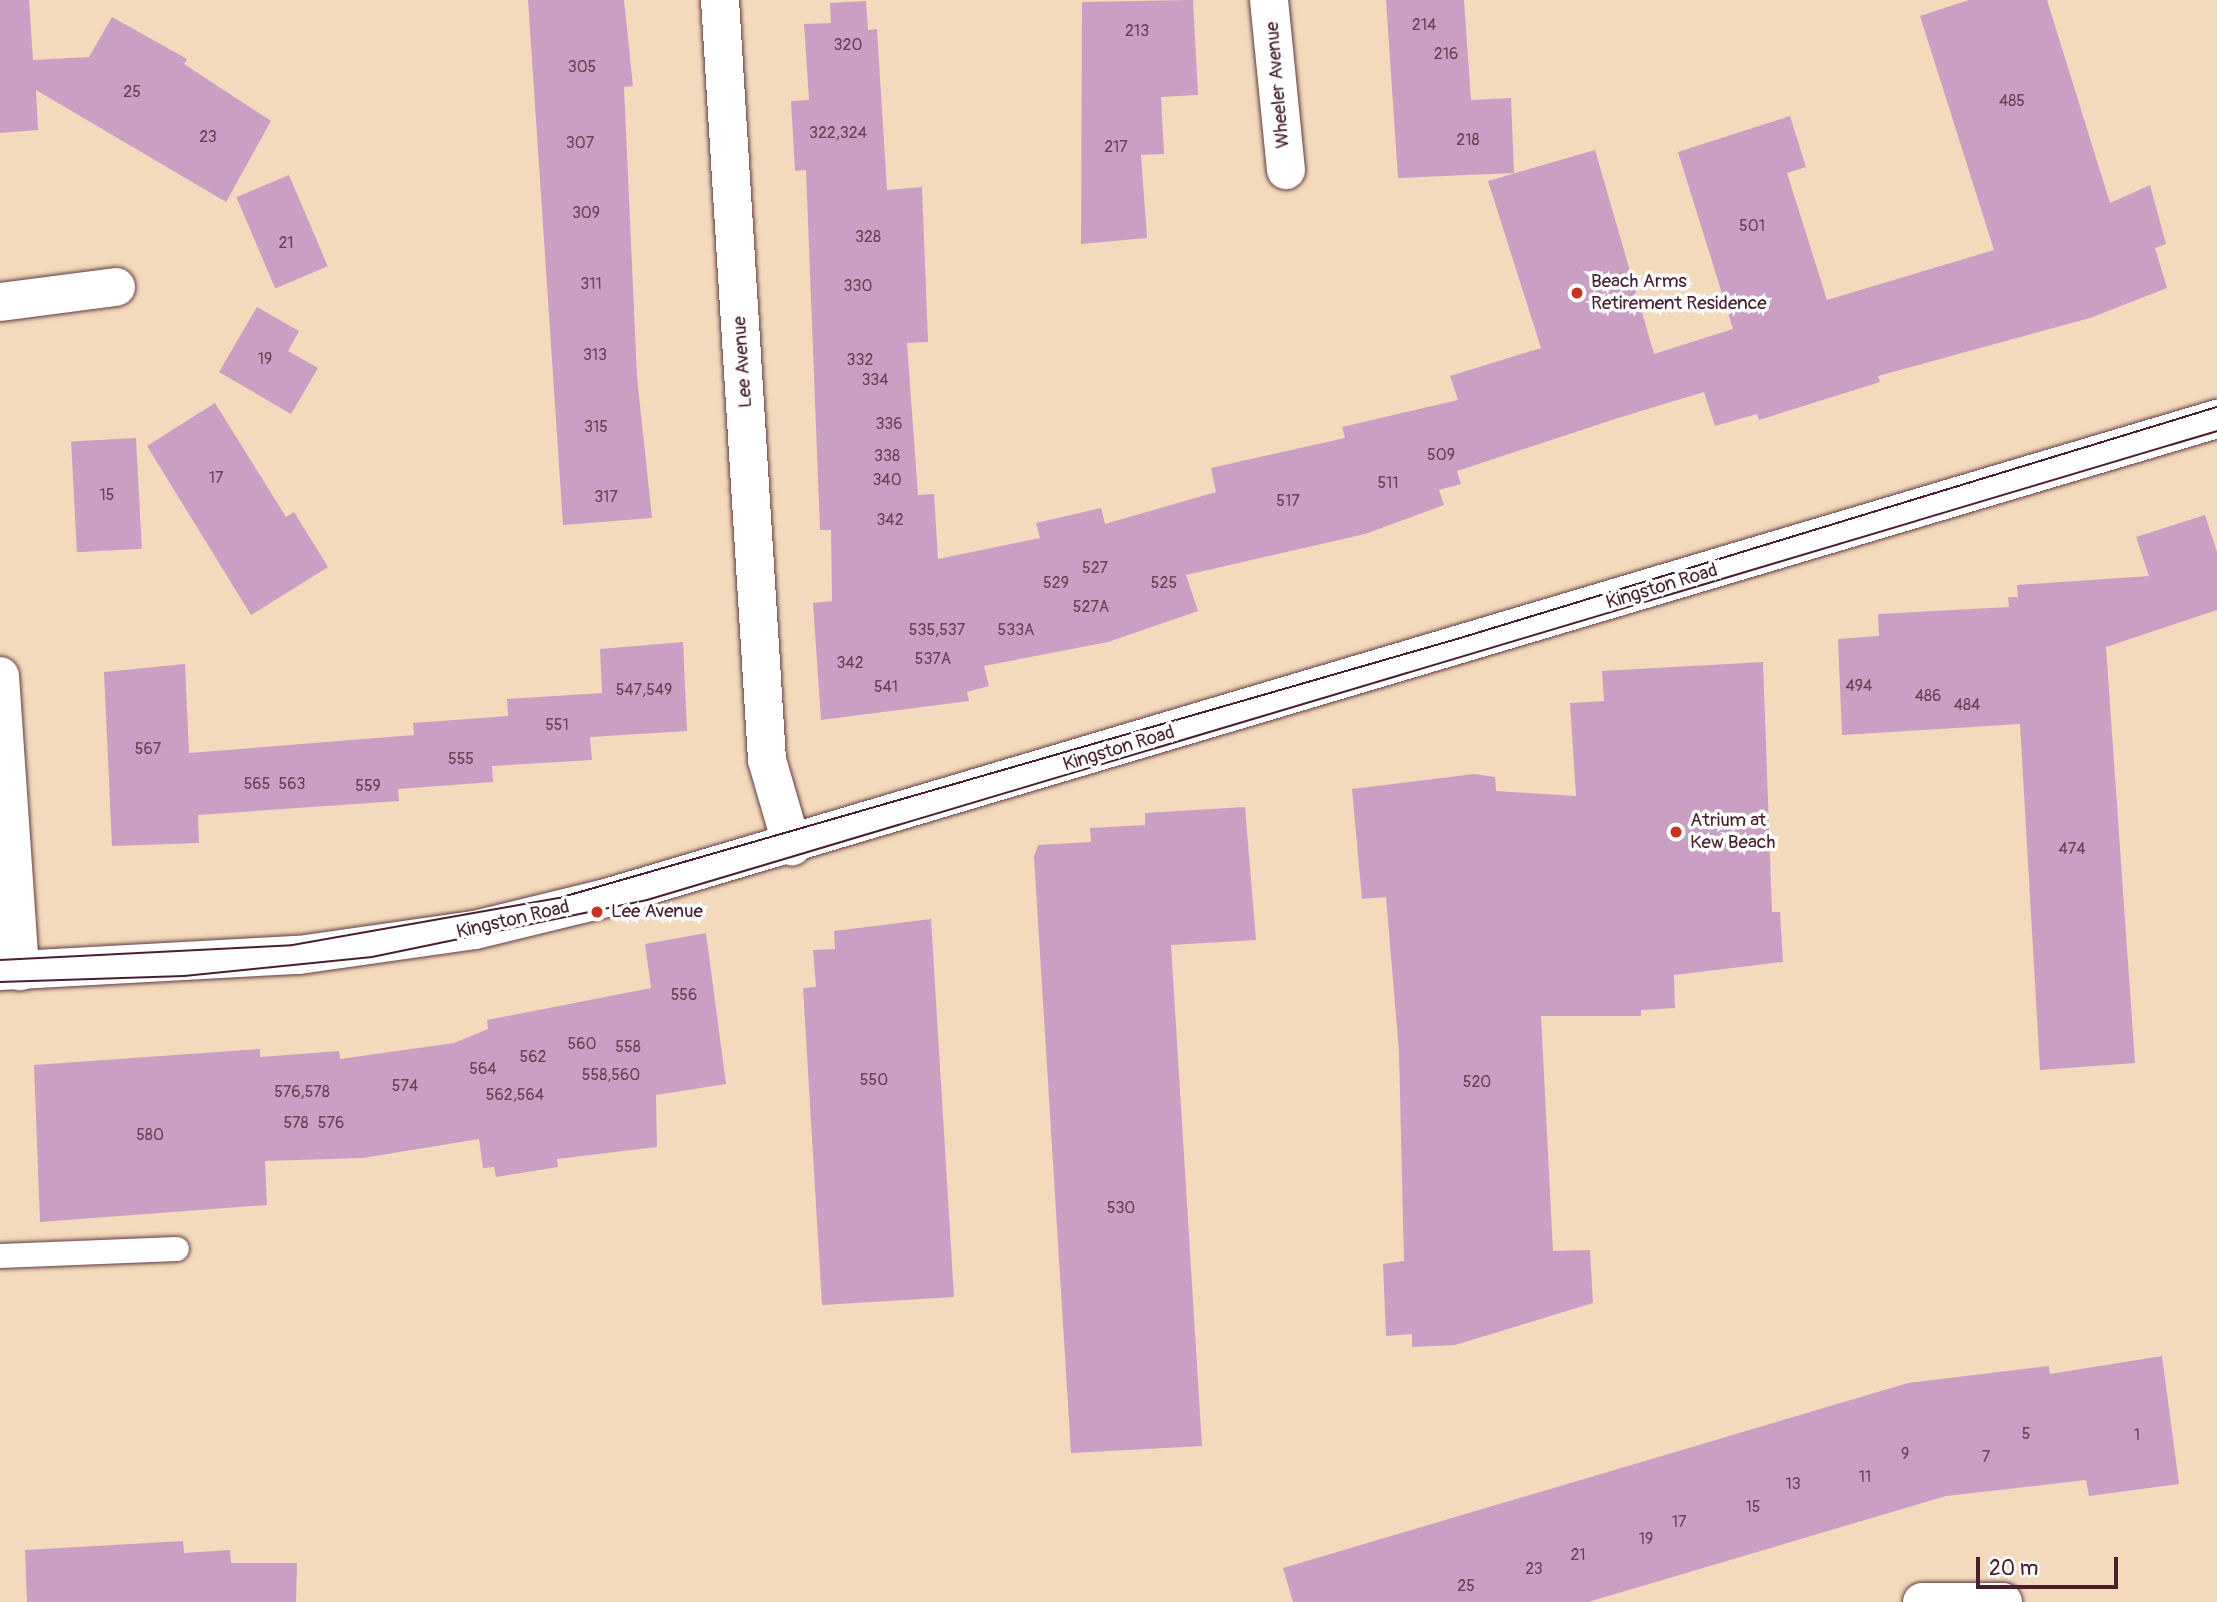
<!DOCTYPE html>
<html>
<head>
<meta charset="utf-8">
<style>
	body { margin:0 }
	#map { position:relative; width:2217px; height:1602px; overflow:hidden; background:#f3dabc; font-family:Pangolin,sans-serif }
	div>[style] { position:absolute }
	.building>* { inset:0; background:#ca9fc3; transform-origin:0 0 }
	.roads { filter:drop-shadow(0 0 2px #633b41) drop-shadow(0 0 2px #633b41) }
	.service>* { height:24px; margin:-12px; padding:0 12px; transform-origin:12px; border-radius:12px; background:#fff }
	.minor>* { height:38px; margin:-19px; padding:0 19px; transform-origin:19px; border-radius:19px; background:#fff }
	.secondary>* { height:38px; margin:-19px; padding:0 19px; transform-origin:19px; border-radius:19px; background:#fff }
	.tram>* { height:2px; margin:-1px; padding:0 1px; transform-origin:1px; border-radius:1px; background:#4a1f2b }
	.dots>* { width:19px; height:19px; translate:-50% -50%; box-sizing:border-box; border:4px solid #fff; border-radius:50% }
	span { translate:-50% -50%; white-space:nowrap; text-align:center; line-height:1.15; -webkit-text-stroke:7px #fff; paint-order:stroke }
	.number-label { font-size:16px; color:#6a3f51 }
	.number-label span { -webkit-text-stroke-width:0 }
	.street-label { font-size:19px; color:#4a1f2b }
	.poi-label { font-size:19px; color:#4a1f2b }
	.left { translate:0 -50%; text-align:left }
	.scale { position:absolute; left:1976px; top:1557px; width:142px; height:32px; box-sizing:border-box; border:4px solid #4a1f2b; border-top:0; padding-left:9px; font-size:21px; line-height:24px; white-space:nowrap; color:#4a1f2b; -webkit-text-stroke:5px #fff; paint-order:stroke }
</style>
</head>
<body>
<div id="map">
	<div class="building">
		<div style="clip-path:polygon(0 0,29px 0,33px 60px,89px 57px,112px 17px,187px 59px,184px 64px,271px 121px,226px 202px,36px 90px,38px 130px,0 133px)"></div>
		<div style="clip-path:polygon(528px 0,624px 0,633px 86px,624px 87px,637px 377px,652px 518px,563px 525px)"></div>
		<div style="clip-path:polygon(1193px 0,1198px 95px,1161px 97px,1164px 154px,1141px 155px,1147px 238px,1081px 244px,1082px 2px)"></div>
		<div style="clip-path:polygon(1386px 0,1464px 0,1471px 100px,1511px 98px,1514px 173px,1398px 178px)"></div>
		<div style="clip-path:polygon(1969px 0,2047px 0,2110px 203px,2150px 185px,2166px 244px,2155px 248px,2167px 288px,2090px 318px,1878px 376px,1880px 382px,1759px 420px,1757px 414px,1715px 426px,1704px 392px,1618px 418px,1457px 471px,1461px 484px,1439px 490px,1444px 505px,1365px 534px,1186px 575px,1198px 611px,1108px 642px,984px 666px,989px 686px,967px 692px,969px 701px,821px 720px,813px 603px,832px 601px,831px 530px,820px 530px,806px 170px,795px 171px,791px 101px,809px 100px,804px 24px,831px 23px,830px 3px,866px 1px,868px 30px,877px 29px,887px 190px,922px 187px,928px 342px,907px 343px,918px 495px,934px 494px,938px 559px,1040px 538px,1036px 523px,1101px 508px,1105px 524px,1216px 492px,1211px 468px,1345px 438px,1342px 427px,1458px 400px,1450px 376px,1541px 348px,1488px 181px,1595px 150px,1654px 354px,1733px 329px,1678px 152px,1790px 116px,1806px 167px,1787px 173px,1827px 300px,1994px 250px,1920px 16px)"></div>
		<div style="left:289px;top:175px;width:99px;height:57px;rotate:67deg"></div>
		<div style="clip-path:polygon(257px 307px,299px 331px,288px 351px,318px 368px,291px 414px,219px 372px)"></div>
		<div style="clip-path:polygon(215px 403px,286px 517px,294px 512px,328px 567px,251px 615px,147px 446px)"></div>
		<div style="left:136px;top:438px;width:111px;height:65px;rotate:87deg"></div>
		<div style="clip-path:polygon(2205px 515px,2217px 552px,2217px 610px,2106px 647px,2135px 1063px,2040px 1070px,2020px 724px,1842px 735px,1838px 639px,1879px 636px,1878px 614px,2009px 607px,2008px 597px,2018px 597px,2017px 585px,2149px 576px,2136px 537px)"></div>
		<div style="clip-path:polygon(683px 642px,687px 731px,590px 737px,592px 760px,492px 766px,493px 782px,398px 789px,399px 801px,198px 815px,199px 843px,112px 846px,104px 672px,185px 664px,189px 753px,414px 735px,413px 723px,508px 716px,507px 699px,602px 693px,600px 649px)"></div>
		<div style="clip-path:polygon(1763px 662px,1772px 912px,1780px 912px,1783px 962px,1674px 975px,1675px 1008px,1641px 1010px,1641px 1016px,1541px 1016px,1553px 1251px,1590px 1250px,1593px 1303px,1455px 1345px,1412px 1347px,1412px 1334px,1386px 1336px,1383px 1264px,1404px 1261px,1399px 1052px,1386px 897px,1362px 899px,1352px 789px,1474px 774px,1495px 777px,1496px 791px,1576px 796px,1570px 703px,1604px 701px,1602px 671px)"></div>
		<div style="clip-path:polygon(1245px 807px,1256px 940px,1171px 945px,1202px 1446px,1071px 1453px,1034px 857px,1038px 845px,1091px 842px,1090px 828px,1145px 825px,1145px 813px)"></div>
		<div style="clip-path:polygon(931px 919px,954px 1297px,822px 1305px,803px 988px,816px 987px,813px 950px,835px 949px,834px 931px)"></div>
		<div style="clip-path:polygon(706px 933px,726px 1084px,656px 1095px,657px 1147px,557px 1159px,558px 1167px,496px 1177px,494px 1167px,483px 1168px,479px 1139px,363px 1158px,265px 1161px,267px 1205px,40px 1222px,34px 1065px,260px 1049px,260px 1057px,339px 1051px,340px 1059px,454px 1043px,488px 1029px,487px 1020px,651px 988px,645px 944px)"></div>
		<div style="clip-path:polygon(2162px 1356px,2179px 1484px,2089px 1496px,2086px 1480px,1946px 1496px,1588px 1602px,1293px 1602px,1283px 1568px,1908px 1383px,2049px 1366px,2050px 1374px)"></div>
		<div style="clip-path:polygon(183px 1541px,184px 1553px,230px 1550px,231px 1563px,297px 1563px,296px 1602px,27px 1602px,25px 1550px)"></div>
	</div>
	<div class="roads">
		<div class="service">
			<div style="left:0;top:1256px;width:177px;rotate:-2.3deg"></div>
		</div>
		<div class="minor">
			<div style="left:720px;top:0;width:761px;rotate:86.46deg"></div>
			<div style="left:767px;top:760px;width:90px;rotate:73.8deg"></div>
			<div style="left:1269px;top:0;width:171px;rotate:84.3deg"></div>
			<div style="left:0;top:302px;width:117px;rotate:-7.4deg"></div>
			<div style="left:0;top:676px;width:296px;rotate:86.1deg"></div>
			<div style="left:1922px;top:1602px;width:81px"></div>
		</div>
		<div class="secondary">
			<div style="left:0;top:971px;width:299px;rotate:-3.1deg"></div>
			<div style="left:299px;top:955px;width:178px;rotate:-8.1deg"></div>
			<div style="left:475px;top:930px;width:135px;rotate:-13.7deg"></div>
			<div style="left:606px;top:898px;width:1681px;rotate:-16.56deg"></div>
		</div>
	</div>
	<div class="tram">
		<div style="left:0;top:960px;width:292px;rotate:-2.9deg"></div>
		<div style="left:292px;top:945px;width:271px;rotate:-10deg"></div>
		<div style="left:559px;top:898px;width:935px;rotate:-16.09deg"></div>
		<div style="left:1457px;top:639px;width:795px;rotate:-16.98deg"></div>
		<div style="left:0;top:982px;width:184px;rotate:-1.9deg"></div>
		<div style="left:184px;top:976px;width:189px;rotate:-5.8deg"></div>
		<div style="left:372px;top:957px;width:281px;rotate:-11.7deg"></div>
		<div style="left:647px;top:900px;width:1639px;rotate:-16.63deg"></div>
	</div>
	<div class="dots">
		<div style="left:1577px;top:293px;background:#c8321e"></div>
		<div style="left:1676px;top:832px;background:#c8321e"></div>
		<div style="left:597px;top:912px;background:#c8321e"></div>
	</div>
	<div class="number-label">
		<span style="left:1424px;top:25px">214</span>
		<span style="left:1137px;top:31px">213</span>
		<span style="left:848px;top:45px">320</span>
		<span style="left:1446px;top:54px">216</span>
		<span style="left:582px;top:67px">305</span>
		<span style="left:132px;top:92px">25</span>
		<span style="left:2012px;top:101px">485</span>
		<span style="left:838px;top:133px">322,324</span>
		<span style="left:208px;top:137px">23</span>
		<span style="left:1468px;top:140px">218</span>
		<span style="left:580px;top:143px">307</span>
		<span style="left:1116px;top:147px">217</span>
		<span style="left:586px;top:213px">309</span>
		<span style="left:1752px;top:226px">501</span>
		<span style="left:868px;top:237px">328</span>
		<span style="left:286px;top:243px">21</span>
		<span style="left:591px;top:284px">311</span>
		<span style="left:858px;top:286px">330</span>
		<span style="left:595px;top:355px">313</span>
		<span style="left:265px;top:359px">19</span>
		<span style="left:860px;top:360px">332</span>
		<span style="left:875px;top:380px">334</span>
		<span style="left:889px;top:424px">336</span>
		<span style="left:596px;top:427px">315</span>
		<span style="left:1441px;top:455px">509</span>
		<span style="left:887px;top:456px">338</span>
		<span style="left:216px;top:478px">17</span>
		<span style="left:887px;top:480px">340</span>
		<span style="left:1388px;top:483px">511</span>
		<span style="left:107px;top:495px">15</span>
		<span style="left:606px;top:497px">317</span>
		<span style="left:1288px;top:501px">517</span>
		<span style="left:890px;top:520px">342</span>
		<span style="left:1095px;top:568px">527</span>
		<span style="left:1056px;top:583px">529</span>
		<span style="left:1164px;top:583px">525</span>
		<span style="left:1091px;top:607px">527A</span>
		<span style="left:937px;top:630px">535,537</span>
		<span style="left:1016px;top:630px">533A</span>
		<span style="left:933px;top:659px">537A</span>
		<span style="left:850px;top:663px">342</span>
		<span style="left:1859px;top:686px">494</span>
		<span style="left:886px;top:687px">541</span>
		<span style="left:644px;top:690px">547,549</span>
		<span style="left:1928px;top:696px">486</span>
		<span style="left:1967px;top:705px">484</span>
		<span style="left:557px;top:725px">551</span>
		<span style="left:148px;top:749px">567</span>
		<span style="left:461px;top:759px">555</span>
		<span style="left:257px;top:784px">565</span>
		<span style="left:292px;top:784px">563</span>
		<span style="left:368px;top:786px">559</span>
		<span style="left:2072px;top:849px">474</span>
		<span style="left:684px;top:995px">556</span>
		<span style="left:582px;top:1044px">560</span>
		<span style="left:628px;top:1047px">558</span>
		<span style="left:533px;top:1057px">562</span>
		<span style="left:483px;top:1069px">564</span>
		<span style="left:611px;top:1075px">558,560</span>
		<span style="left:874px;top:1080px">550</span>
		<span style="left:1477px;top:1082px">520</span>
		<span style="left:405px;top:1086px">574</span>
		<span style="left:302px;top:1092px">576,578</span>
		<span style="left:515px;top:1095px">562,564</span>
		<span style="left:296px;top:1123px">578</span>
		<span style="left:331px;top:1123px">576</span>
		<span style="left:150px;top:1135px">580</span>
		<span style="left:1121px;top:1208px">530</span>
		<span style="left:2026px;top:1434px">5</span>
		<span style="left:2137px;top:1435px">1</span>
		<span style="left:1905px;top:1454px">9</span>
		<span style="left:1986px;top:1457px">7</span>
		<span style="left:1865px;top:1477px">11</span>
		<span style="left:1793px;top:1484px">13</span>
		<span style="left:1753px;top:1507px">15</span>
		<span style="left:1679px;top:1522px">17</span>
		<span style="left:1646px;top:1539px">19</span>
		<span style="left:1578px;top:1555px">21</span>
		<span style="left:1534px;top:1569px">23</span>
		<span style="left:1466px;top:1586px">25</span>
	</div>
	<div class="street-label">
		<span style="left:1278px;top:85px;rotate:-95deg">Wheeler Avenue</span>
		<span style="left:743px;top:362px;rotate:-94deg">Lee Avenue</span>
		<span style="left:1662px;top:587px;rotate:-17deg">Kingston Road</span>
		<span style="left:1119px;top:749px;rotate:-17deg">Kingston Road</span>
		<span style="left:513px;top:920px;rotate:-13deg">Kingston Road</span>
	</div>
	<div class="poi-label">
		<span class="left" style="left:1591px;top:293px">Beach Arms<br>Retirement Residence</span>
		<span class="left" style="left:1690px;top:832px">Atrium at<br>Kew Beach</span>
		<span class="left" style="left:611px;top:912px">Lee Avenue</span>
	</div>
	<div class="scale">20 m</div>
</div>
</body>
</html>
